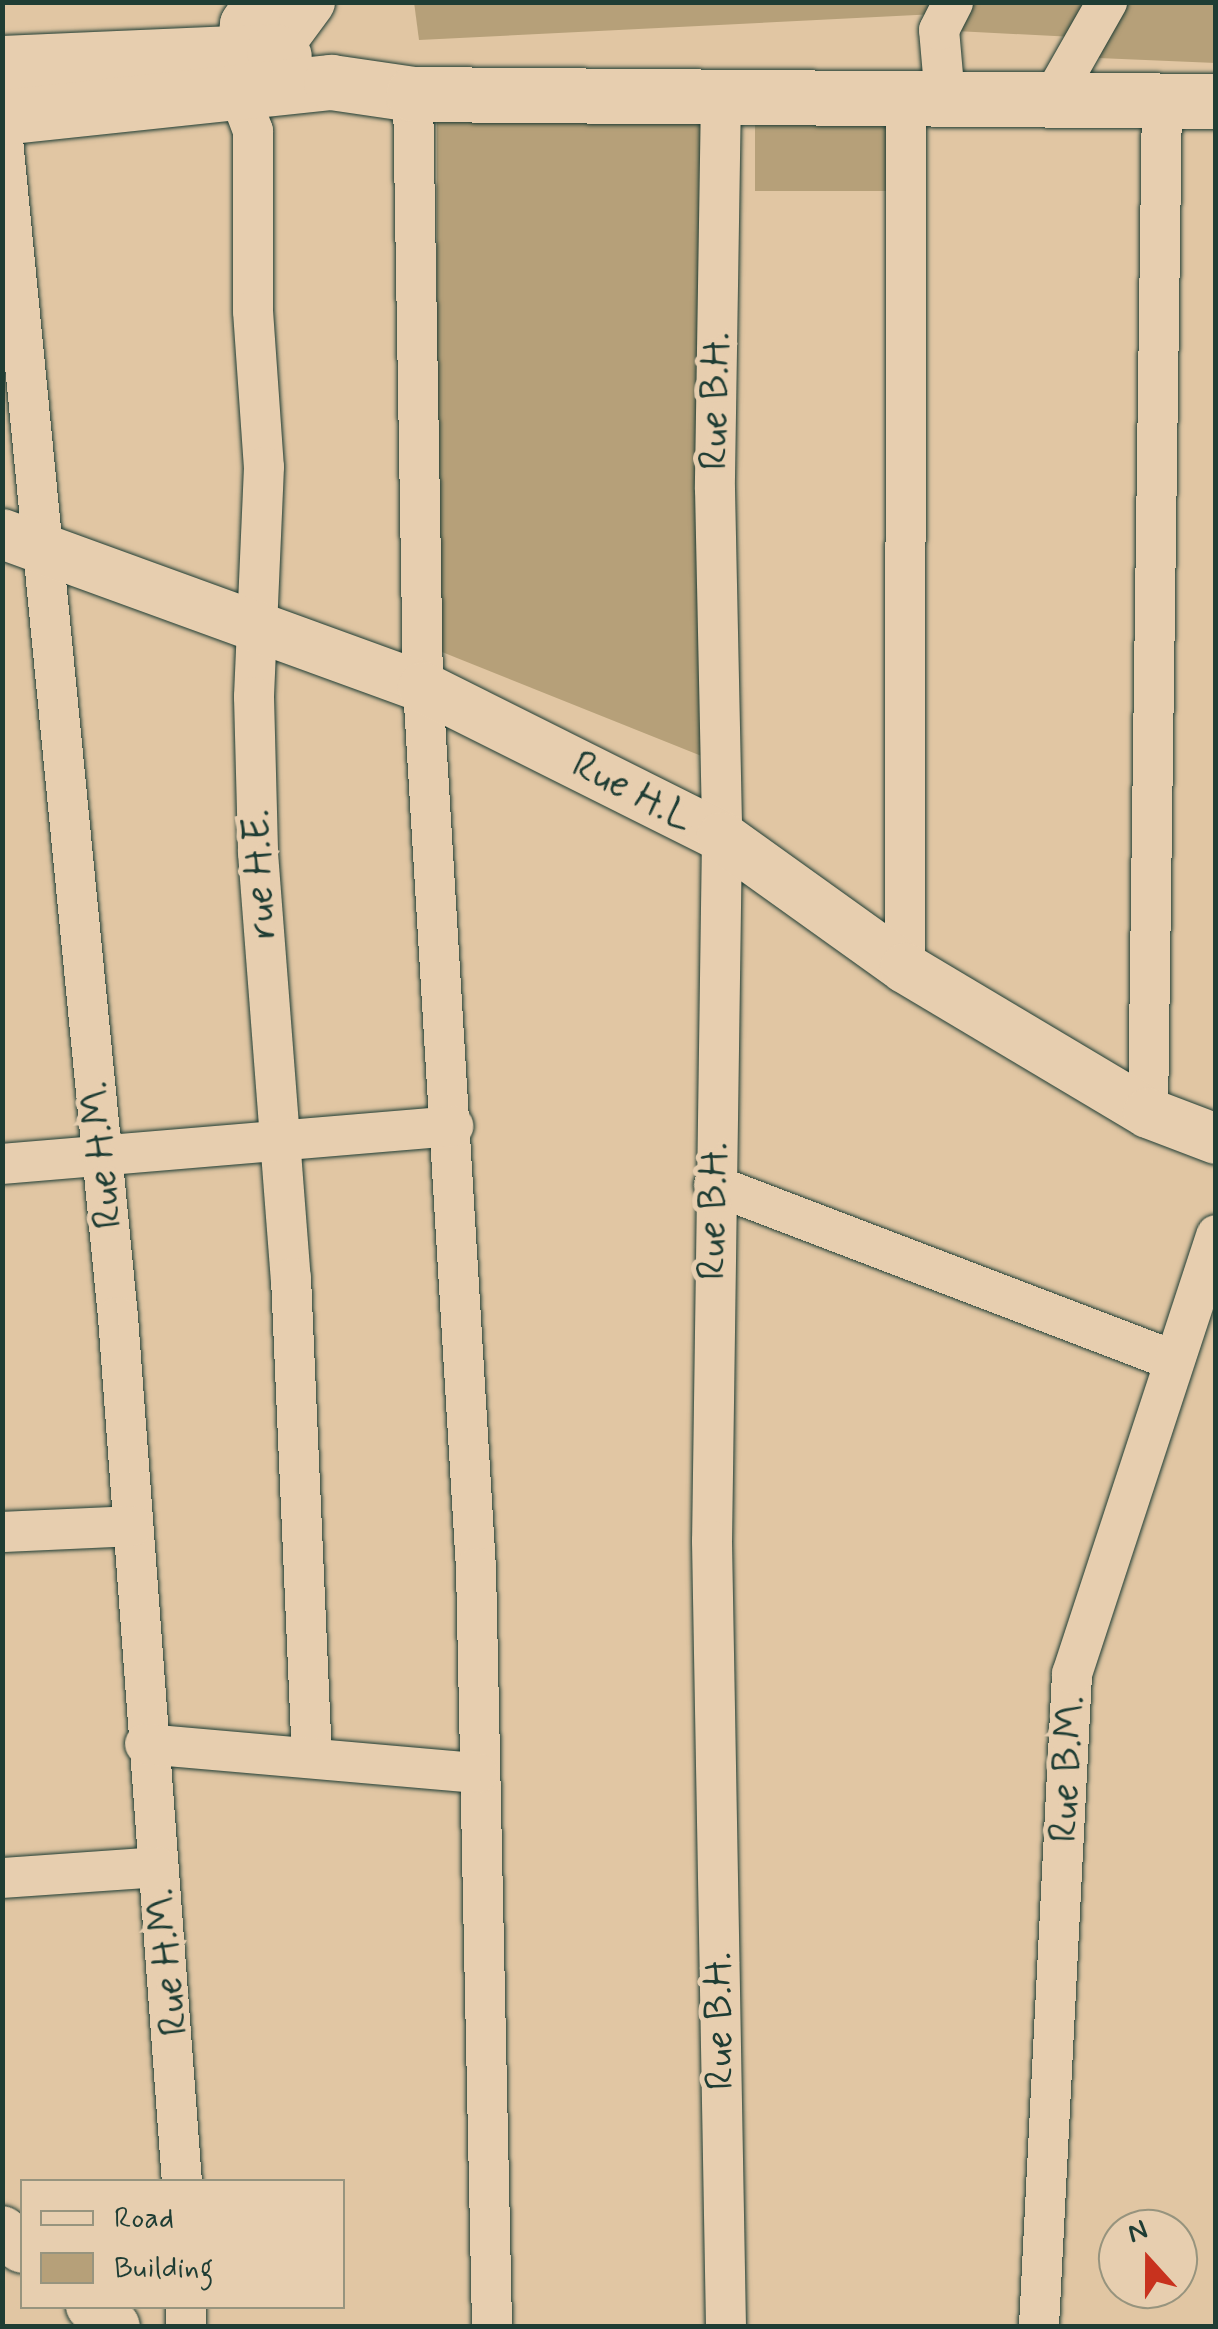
<!DOCTYPE html>
<html>
<head>
<meta charset="utf-8">
<style>
	body { margin:0 }
	#map { position:relative; width:1218px; height:2329px; overflow:hidden; background:#e1c6a3; font-family:Mynerve,sans-serif }
	div>[style] { position:absolute }
	.building>* { inset:0; background:#b6a079; transform-origin:0 0 }
	.roads { filter:drop-shadow(0 0 2px #1f3d34) drop-shadow(0 0 2px #1f3d34) }
	.minor>* { height:40px; margin:-20px; padding:0 20px; transform-origin:20px; border-radius:20px; background:#e7ceaf }
	.tertiary>* { height:50px; margin:-25px; padding:0 25px; transform-origin:25px; border-radius:25px; background:#e7ceaf }
	.secondary>* { height:55px; margin:-27.5px; padding:0 27.5px; transform-origin:27.5px; border-radius:27.5px; background:#e7ceaf }
	span { translate:-50% -50%; white-space:nowrap; text-align:center; line-height:1.15; -webkit-text-stroke:10px #e7ceaf; paint-order:stroke }
	.street-label { font-size:40px; color:#1f3d34 }
	.frame { position:absolute; inset:0; border:5px solid #1f3d34; pointer-events:none }
	.legend { position:absolute; left:20px; top:2179px; width:325px; height:130px; box-sizing:border-box; background:#e7ceaf; border:2px solid #97947e; margin:0; padding:12px 18px; list-style:none; font-size:30px; color:#1f3d34 }
	.legend li { display:flex; align-items:center; gap:20px; height:50px }
	.legend b { width:50px; border:2px solid #97947e }
	.north { position:absolute; left:1098px; top:2209px; width:100px; height:100px; box-sizing:border-box; background:#e7ceaf; border:2px solid #97947e; border-radius:50%; rotate:339deg; font-size:28px; font-weight:700; line-height:40px; text-align:center; color:#1f3d34 }
	.north::after { content:''; display:block; margin:auto; width:35px; height:45px; background:#c8321e; clip-path:polygon(50% 0,100% 100%,50% 72%,0 100%) }
</style>
</head>
<body>
<div id="map">
	<div class="building">
		<div style="clip-path:polygon(414px 2px,942px 2px,936px 14px,419px 40px)"></div>
		<div style="clip-path:polygon(970px 2px,1094px 2px,1074px 37px,956px 31px)"></div>
		<div style="clip-path:polygon(1129px 2px,1216px 2px,1216px 63px,1098px 58px)"></div>
		<div style="left:755px;top:101px;width:134px;height:90px"></div>
		<div style="clip-path:polygon(437px 104px,701px 106px,704px 757px,437px 650px)"></div>
	</div>
	<div class="roads">
		<div class="minor">
			<div style="left:238px;top:91px;width:43px;rotate:69.4deg"></div>
			<div style="left:253px;top:131px;width:180px;rotate:90deg"></div>
			<div style="left:253px;top:311px;width:156px;rotate:86deg"></div>
			<div style="left:264px;top:467px;width:230px;rotate:92.5deg"></div>
			<div style="left:254px;top:697px;width:156px;rotate:88.5deg"></div>
			<div style="left:258px;top:853px;width:426px;rotate:85.6deg"></div>
			<div style="left:291px;top:1278px;width:476px;rotate:87.5deg"></div>
			<div style="left:413px;top:94px;width:593px;rotate:89.03deg"></div>
			<div style="left:423px;top:687px;width:883px;rotate:86.56deg"></div>
			<div style="left:476px;top:1568px;width:758px;rotate:88.79deg"></div>
			<div style="left:721px;top:95px;width:394px;rotate:90.9deg"></div>
			<div style="left:715px;top:489px;width:348px;rotate:88.8deg"></div>
			<div style="left:722px;top:837px;width:704px;rotate:90.81deg"></div>
			<div style="left:712px;top:1541px;width:785px;rotate:88.98deg"></div>
			<div style="left:945px;top:98px;width:68px;rotate:-95deg"></div>
			<div style="left:939px;top:30px;width:31px;rotate:-63deg"></div>
			<div style="left:1052px;top:99px;width:112px;rotate:-60.4deg"></div>
			<div style="left:2px;top:130px;width:1193px;rotate:84.42deg"></div>
			<div style="left:118px;top:1317px;width:867px;rotate:85.77deg"></div>
			<div style="left:905px;top:968px;width:870px;rotate:-89.93deg"></div>
			<div style="left:1148px;top:1113px;width:1013px;rotate:-89.21deg"></div>
			<div style="left:2px;top:1164px;width:453px;rotate:-4.8deg"></div>
			<div style="left:714px;top:1185px;width:491px;rotate:20.9deg"></div>
			<div style="left:2px;top:1532px;width:130px;rotate:-2.6deg"></div>
			<div style="left:145px;top:1744px;width:334px;rotate:5deg"></div>
			<div style="left:2px;top:1878px;width:156px;rotate:-4deg"></div>
			<div style="left:186px;top:2306px;width:20px;rotate:90deg"></div>
			<div style="left:1039px;top:2326px;width:653px;rotate:-87.1deg"></div>
			<div style="left:1072px;top:1674px;width:462px;rotate:-71.8deg"></div>
		</div>
		<div class="tertiary">
			<div style="left:269px;top:88px;width:37px;rotate:-82deg"></div>
			<div style="left:274px;top:51px;width:61px;rotate:-53.7deg"></div>
			<div style="left:238px;top:91px;width:67px;rotate:-84deg"></div>
			<div style="left:245px;top:24px;width:27px;rotate:-56deg"></div>
			<div style="left:2px;top:534px;width:448px;rotate:20deg"></div>
			<div style="left:423px;top:687px;width:335px;rotate:26.6deg"></div>
			<div style="left:722px;top:837px;width:225px;rotate:35.6deg"></div>
			<div style="left:905px;top:968px;width:283px;rotate:30.8deg"></div>
			<div style="left:1148px;top:1113px;width:73px;rotate:20.9deg"></div>
			<div style="left:2px;top:2231px;width:26px;rotate:40deg"></div>
			<div style="left:91px;top:2306px;width:31px;rotate:40deg"></div>
		</div>
		<div class="secondary">
			<div style="left:2px;top:63px;width:272px;rotate:-2.5deg"></div>
			<div style="left:274px;top:51px;width:11px;rotate:27deg"></div>
			<div style="left:2px;top:117px;width:331px;rotate:-6.1deg"></div>
			<div style="left:331px;top:82px;width:83px;rotate:8.3deg"></div>
			<div style="left:413px;top:94px;width:803px;rotate:0.5deg"></div>
		</div>
	</div>
	<div class="street-label">
		<span style="left:716px;top:401px;rotate:-89deg">Rue B.H.</span>
		<span style="left:632px;top:792px;rotate:27deg">Rue H.L</span>
		<span style="left:260px;top:874px;rotate:-93deg">rue H.E.</span>
		<span style="left:102px;top:1155px;rotate:-96deg">Rue H.M.</span>
		<span style="left:714px;top:1211px;rotate:-89deg">Rue B.H.</span>
		<span style="left:1068px;top:1769px;rotate:-87deg">Rue B.M.</span>
		<span style="left:168px;top:1962px;rotate:-96deg">Rue H.M.</span>
		<span style="left:720px;top:2021px;rotate:-91deg">Rue B.H.</span>
	</div>
	<div class="frame"></div>
	<ul class="legend">
	<li><b style="height:12px;background:#e7ceaf"></b>Road</li>
	<li><b style="height:28px;background:#b6a079"></b>Building</li>
	</ul>
	<div class="north">N</div>
</div>
</body>
</html>
